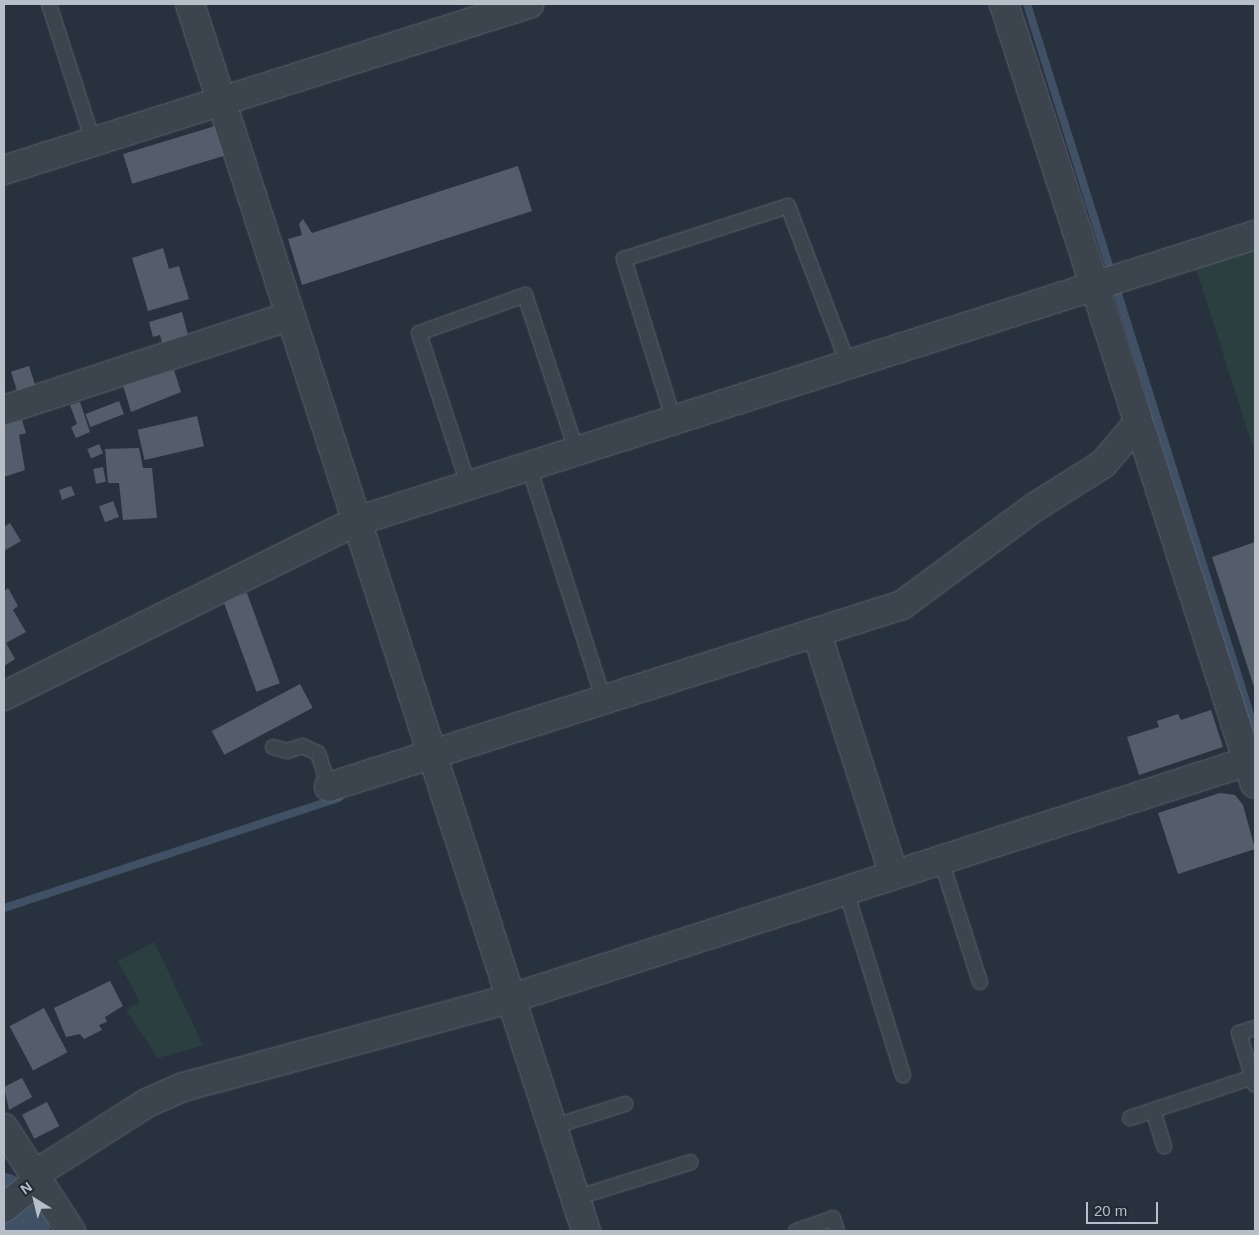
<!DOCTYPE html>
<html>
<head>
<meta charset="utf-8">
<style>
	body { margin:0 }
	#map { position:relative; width:1259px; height:1235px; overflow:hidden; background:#28323e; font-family:Helvetica,sans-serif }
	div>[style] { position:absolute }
	.green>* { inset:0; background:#2b3f40 }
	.stream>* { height:8px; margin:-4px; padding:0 4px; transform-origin:4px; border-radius:4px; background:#405166 }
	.river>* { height:44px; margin:-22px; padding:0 22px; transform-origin:22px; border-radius:22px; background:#405166 }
	.building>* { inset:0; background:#545d6c; transform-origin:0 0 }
	.roads { filter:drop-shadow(0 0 1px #5a626c) drop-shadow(0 0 1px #5a626c) }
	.service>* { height:14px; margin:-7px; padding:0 7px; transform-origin:7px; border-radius:7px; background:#3c444e }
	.minor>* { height:28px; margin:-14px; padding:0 14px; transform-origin:14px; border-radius:14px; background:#3c444e }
	.tertiary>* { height:28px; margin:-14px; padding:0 14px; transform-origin:14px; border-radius:14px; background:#3c444e }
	span { translate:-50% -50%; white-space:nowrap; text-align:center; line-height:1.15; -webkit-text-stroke:4px #212934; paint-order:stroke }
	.frame { position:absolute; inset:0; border:5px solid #b9bfc9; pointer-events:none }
	.north { position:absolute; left:10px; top:1175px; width:50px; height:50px; -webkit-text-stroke:4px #212934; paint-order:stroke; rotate:324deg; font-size:14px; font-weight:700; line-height:20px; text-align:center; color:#b9bfc9 }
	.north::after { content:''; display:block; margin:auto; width:18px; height:22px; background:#b9bfc9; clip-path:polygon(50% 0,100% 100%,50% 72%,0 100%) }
	.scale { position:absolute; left:1086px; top:1202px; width:72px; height:22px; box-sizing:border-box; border:2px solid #b9bfc9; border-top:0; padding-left:6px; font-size:15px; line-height:18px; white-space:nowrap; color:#b9bfc9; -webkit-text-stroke:4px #212934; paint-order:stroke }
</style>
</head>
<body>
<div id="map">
	<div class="green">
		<div style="clip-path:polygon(1255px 249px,1255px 454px,1196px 268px)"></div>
		<div style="clip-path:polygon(154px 942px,203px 1045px,158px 1058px,126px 1010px,140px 1002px,118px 961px)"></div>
	</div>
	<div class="stream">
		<div style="left:1027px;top:4px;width:761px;rotate:72.57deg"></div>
		<div style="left:1146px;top:427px;width:13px;rotate:-48deg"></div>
		<div style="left:4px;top:908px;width:353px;rotate:-18.2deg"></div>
	</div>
	<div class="river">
		<div style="left:4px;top:1195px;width:43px;rotate:56.3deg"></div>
	</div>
	<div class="building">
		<div style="left:215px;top:126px;width:31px;height:96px;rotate:73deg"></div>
		<div style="clip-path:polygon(518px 166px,532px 211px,302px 285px,288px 239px,302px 235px,299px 224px,303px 219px,312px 233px)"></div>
		<div style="clip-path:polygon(163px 248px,169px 269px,179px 266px,189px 299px,148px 311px,132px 258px)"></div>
		<div style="clip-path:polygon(182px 312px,188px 335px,162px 343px,160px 335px,153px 337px,149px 322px)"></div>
		<div style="left:29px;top:366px;width:20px;height:19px;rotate:72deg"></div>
		<div style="clip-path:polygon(174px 370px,181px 392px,131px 412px,123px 385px)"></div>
		<div style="left:119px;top:401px;width:14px;height:36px;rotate:69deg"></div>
		<div style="clip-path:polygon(80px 402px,90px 432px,76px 438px,71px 427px,77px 424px,70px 405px)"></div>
		<div style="left:197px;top:416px;width:31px;height:61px;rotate:77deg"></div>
		<div style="clip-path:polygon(22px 420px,26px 433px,19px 435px,25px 470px,4px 477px,4px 425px)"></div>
		<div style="left:99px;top:444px;width:10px;height:13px;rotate:66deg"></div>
		<div style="clip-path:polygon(139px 448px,143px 468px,152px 468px,157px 518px,123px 520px,119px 483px,108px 483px,105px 449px)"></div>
		<div style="left:103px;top:467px;width:15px;height:10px;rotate:79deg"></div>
		<div style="clip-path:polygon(71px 486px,75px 495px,62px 500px,59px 490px)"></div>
		<div style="left:113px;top:501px;width:17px;height:15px;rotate:69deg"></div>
		<div style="clip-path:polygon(10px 523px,21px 541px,4px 551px,4px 527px)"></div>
		<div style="clip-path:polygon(1255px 542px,1255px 690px,1212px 557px)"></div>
		<div style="clip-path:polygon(8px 588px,18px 606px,13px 610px,26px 632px,6px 643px,15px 659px,4px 666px,4px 591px)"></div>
		<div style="left:247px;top:593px;width:96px;height:25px;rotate:70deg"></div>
		<div style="left:300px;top:684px;width:27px;height:100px;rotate:62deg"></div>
		<div style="clip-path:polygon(1211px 710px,1223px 747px,1139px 775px,1127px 737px,1159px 727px,1157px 721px,1178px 714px,1181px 720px)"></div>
		<div style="clip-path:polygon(1220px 793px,1235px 795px,1243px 805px,1255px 849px,1178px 874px,1158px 813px)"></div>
		<div style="clip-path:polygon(110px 981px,123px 1006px,105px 1017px,107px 1022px,99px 1025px,102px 1030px,84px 1039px,80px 1034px,66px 1037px,54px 1008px)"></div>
		<div style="left:44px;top:1008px;width:50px;height:39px;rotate:62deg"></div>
		<div style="clip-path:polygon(22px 1078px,32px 1097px,9px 1110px,4px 1087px)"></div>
		<div style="left:47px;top:1102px;width:27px;height:28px;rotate:63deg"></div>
	</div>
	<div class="roads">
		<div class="service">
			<div style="left:49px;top:4px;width:144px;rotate:72.2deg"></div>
			<div style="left:674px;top:421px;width:170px;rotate:-107.2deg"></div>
			<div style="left:624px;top:259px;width:172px;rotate:-17.9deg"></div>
			<div style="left:788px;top:206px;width:169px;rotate:69.2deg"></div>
			<div style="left:529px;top:467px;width:246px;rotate:72.2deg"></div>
			<div style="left:469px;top:487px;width:162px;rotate:-108deg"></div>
			<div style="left:419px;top:333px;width:113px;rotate:-19.7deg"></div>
			<div style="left:525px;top:295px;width:165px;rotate:71.7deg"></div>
			<div style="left:273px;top:747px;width:15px;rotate:16deg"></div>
			<div style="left:287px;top:751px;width:16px;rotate:-18deg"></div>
			<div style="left:302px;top:746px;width:17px;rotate:24deg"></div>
			<div style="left:318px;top:753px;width:36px;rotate:72deg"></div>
			<div style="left:941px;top:860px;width:128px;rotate:72.3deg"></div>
			<div style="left:846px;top:891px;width:193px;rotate:72.8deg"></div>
			<div style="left:1255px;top:1028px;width:17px;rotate:163deg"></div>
			<div style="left:1239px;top:1033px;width:54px;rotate:72.9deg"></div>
			<div style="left:1153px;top:1110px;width:38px;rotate:73deg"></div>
			<div style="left:1130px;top:1118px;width:130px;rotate:-18.4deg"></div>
			<div style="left:552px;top:1127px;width:77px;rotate:-17.5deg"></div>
			<div style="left:575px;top:1198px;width:121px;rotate:-17.2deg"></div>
			<div style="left:796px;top:1231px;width:39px;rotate:-19deg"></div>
			<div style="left:833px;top:1218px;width:14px;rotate:73deg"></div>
		</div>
		<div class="minor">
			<div style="left:190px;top:4px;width:1289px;rotate:72.11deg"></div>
			<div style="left:1004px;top:4px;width:819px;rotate:72.16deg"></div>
			<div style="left:4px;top:170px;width:551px;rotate:-17.55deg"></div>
			<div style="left:4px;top:410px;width:301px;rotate:-18.2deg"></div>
			<div style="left:817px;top:634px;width:253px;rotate:72.3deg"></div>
			<div style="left:329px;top:787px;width:601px;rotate:-17.62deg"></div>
			<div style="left:902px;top:605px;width:165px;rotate:-36.4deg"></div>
			<div style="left:1035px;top:507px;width:80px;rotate:-32.3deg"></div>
			<div style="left:1103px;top:464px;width:54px;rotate:-49.5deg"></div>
			<div style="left:4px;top:1128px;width:123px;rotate:57deg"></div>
		</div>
		<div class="tertiary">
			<div style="left:4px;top:696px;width:394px;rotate:-26.4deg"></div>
			<div style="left:357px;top:521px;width:942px;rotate:-17.67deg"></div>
			<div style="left:4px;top:1208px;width:41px;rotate:-39.1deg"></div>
			<div style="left:36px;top:1182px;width:9px;rotate:-84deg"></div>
			<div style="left:37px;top:1173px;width:130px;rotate:-32.5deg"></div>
			<div style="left:147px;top:1103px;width:39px;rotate:-24deg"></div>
			<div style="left:183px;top:1087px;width:341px;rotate:-15.1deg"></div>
			<div style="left:512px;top:998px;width:780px;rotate:-17.83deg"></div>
		</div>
	</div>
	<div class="frame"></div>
	<div class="north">N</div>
	<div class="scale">20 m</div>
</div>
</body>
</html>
